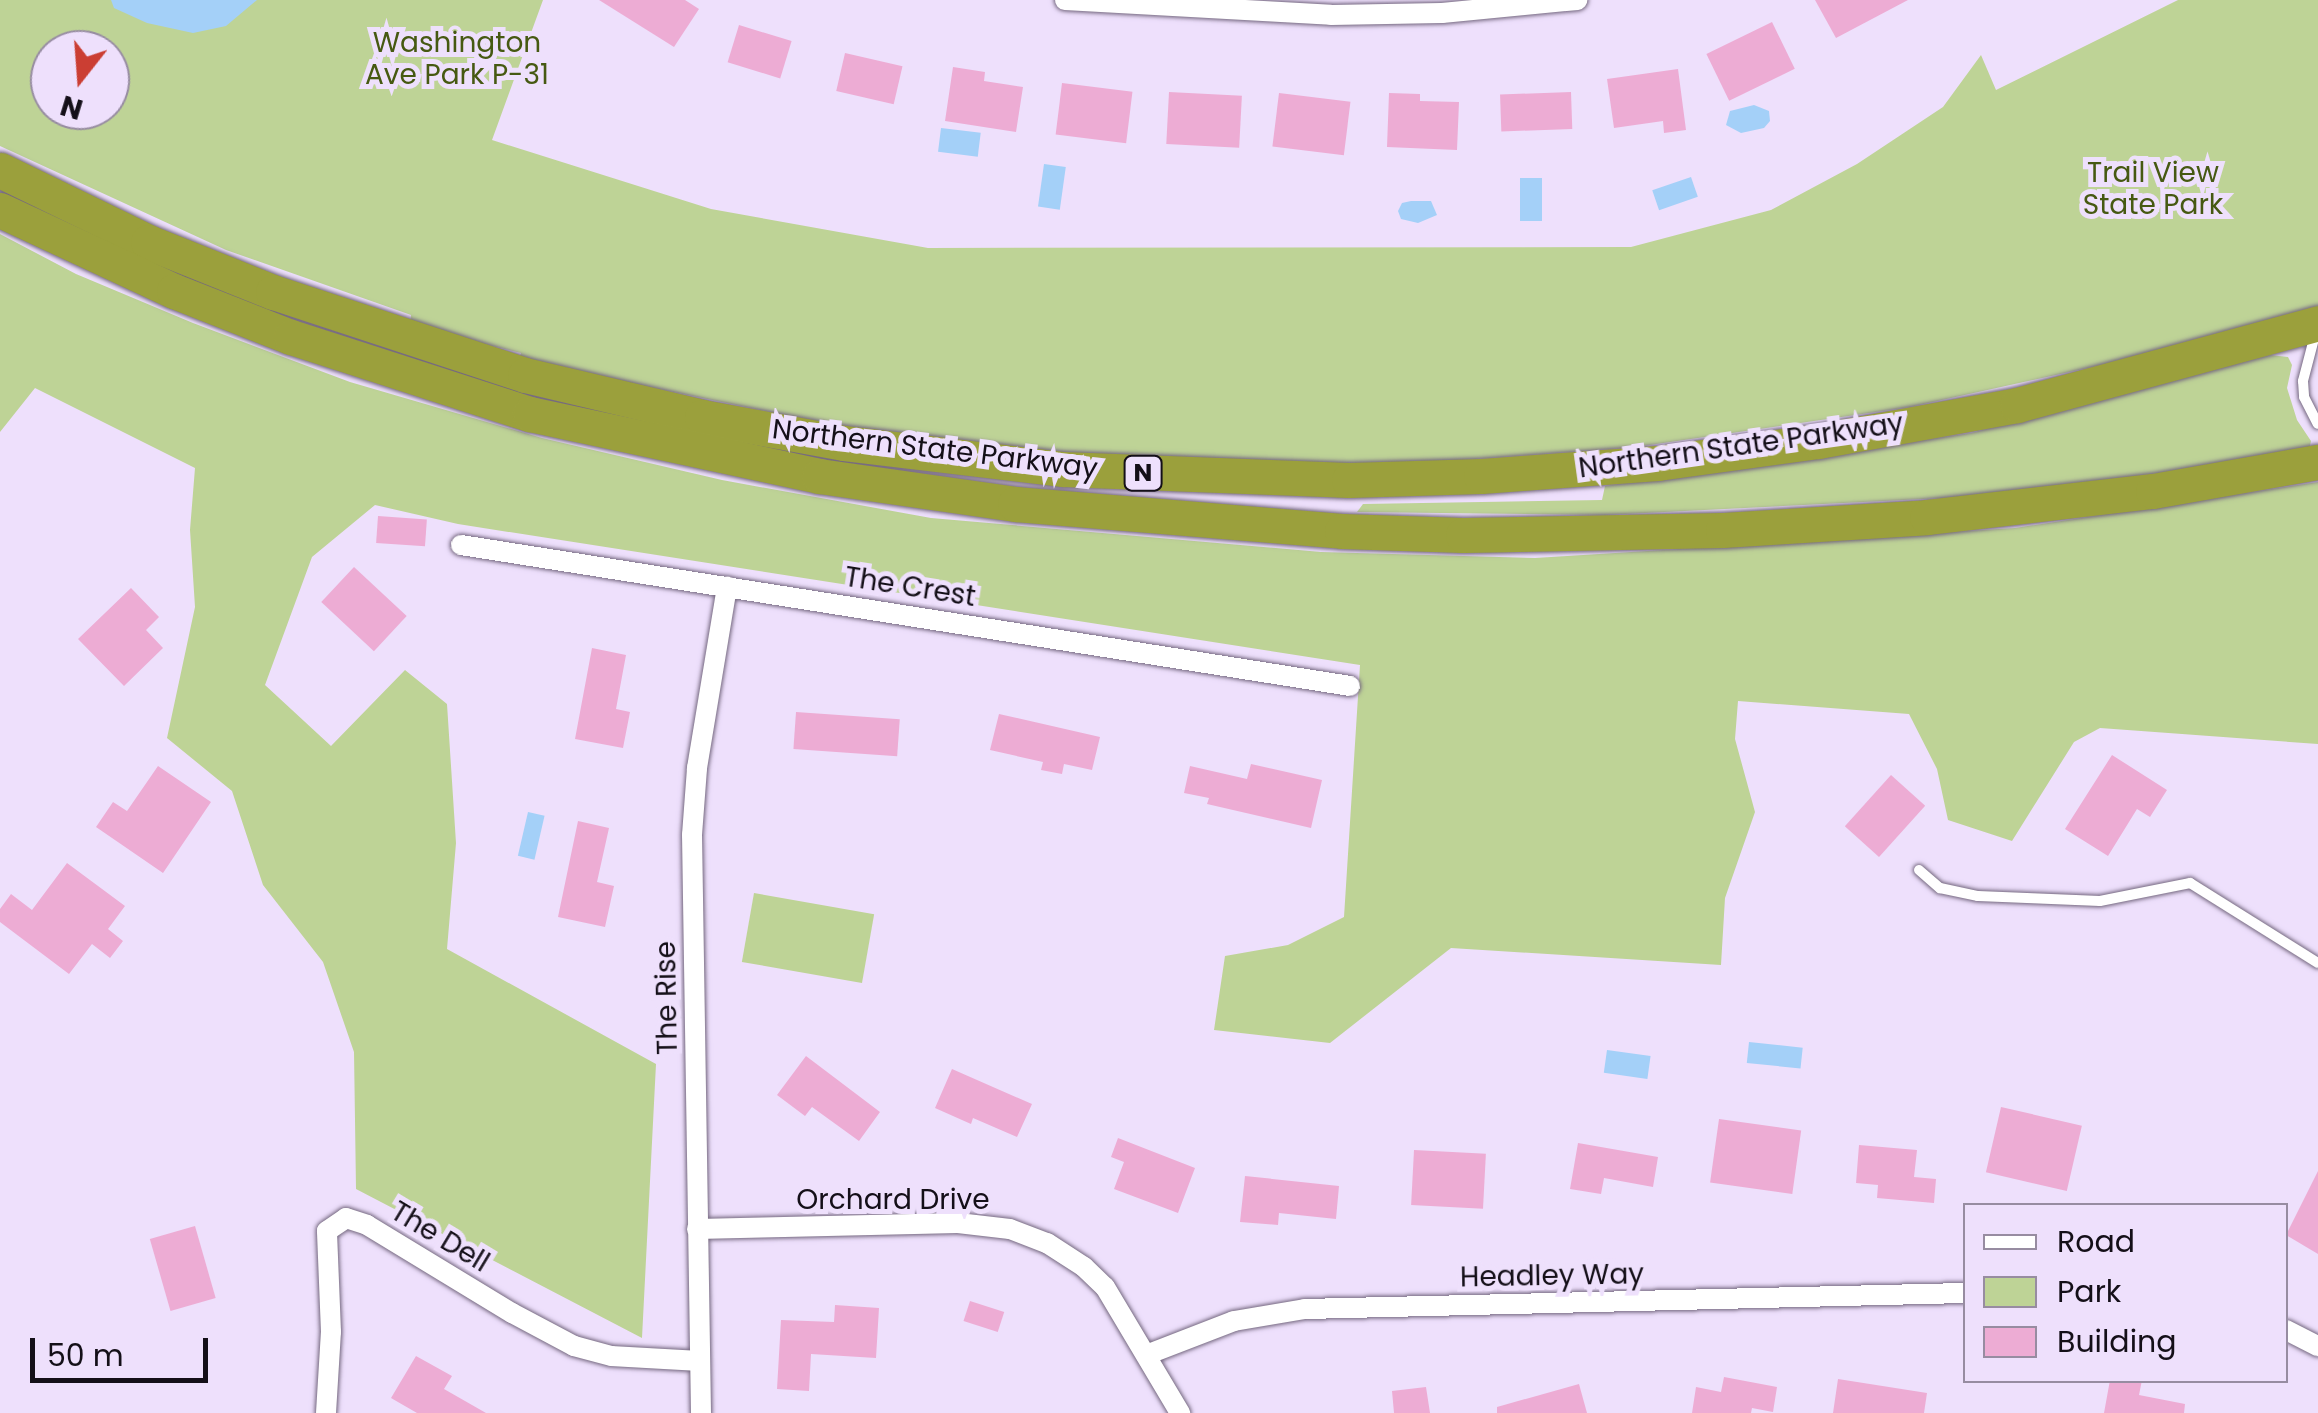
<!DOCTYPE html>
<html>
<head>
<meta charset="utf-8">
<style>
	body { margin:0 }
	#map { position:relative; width:2318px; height:1413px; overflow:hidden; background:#eee0fc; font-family:Poppins,sans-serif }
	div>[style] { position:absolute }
	.green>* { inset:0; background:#bed396; transform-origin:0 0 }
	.water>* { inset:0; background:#a4d0f8; transform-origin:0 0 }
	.building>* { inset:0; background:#edacd4; transform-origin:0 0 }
	.roads { filter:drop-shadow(0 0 2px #756880) drop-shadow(0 0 2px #756880) }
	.lane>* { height:10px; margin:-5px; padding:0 5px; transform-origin:5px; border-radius:5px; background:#fff }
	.street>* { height:20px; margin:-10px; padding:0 10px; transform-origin:10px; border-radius:10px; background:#fff }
	.highway>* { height:35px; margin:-17.5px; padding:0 17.5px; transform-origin:17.5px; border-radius:17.5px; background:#9ba03c }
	span { translate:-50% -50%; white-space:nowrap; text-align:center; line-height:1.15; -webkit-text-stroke:10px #eee0fc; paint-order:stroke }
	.shield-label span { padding:2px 8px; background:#eee0fc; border:2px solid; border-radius:8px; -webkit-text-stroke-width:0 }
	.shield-label { font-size:25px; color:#140f18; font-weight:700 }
	.park-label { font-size:28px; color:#465912 }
	.street-label { font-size:28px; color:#140f18 }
	.legend { position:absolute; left:1963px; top:1203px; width:325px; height:180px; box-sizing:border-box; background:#eee0fc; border:2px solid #978ca1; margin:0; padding:12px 18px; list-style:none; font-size:30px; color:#140f18 }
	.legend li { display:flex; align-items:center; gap:20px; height:50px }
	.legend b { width:50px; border:2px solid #978ca1 }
	.north { position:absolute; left:30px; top:30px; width:100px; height:100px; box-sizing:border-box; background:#eee0fc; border:2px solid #978ca1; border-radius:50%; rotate:197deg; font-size:28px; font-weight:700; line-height:40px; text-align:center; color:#140f18 }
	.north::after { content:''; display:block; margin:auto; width:35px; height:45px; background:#cb3e33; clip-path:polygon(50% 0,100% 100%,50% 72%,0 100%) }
	.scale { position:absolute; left:30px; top:1338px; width:178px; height:45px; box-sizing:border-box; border:5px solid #140f18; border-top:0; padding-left:12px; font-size:30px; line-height:35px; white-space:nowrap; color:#140f18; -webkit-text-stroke:8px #eee0fc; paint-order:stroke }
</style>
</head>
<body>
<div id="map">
	<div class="green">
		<div style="clip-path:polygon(evenodd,0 0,543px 0,492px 140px,711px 209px,928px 248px,1631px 247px,1771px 210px,1857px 164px,1943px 107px,1981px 55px,1996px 90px,2178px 0,2318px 0,2318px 306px,2133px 358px,1910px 407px,1636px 447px,1409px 464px,1179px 461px,911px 441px,519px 360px,521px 353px,410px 326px,411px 315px,226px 250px,0 146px,0 0,50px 50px,110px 50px,110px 110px,50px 110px,50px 50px)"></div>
		<div style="clip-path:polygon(0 234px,76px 274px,193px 323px,350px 382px,542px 438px,722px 480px,931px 518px,1321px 552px,1535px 558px,2015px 528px,2318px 482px,2318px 744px,2100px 728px,2074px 742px,2012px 841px,1948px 820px,1937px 769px,1909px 714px,1738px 701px,1735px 739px,1755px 812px,1725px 898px,1721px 965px,1451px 948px,1330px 1043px,1214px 1030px,1225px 956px,1288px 945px,1344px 917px,1360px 665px,458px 524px,375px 505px,312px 557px,265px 685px,331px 746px,405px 670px,447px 704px,456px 843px,447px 949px,656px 1064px,642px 1338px,356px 1189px,354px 1052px,323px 962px,263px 885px,232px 791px,167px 738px,195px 607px,190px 530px,195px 468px,35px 388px,0 432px)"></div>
		<div style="clip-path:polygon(2270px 355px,2288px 357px,2292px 365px,2287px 388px,2297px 420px,2311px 441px,2309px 450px,2298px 455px,1983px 496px,1605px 515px,1357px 512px,1363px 504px,1602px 500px,1605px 486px,1971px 433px)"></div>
		<div style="left:754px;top:893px;width:122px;height:70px;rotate:10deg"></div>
	</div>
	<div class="water">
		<div style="clip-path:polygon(111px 0,257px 0,226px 26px,193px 33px,147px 23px,114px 8px)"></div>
		<div style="clip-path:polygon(1754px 105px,1769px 111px,1770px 121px,1764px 128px,1741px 133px,1726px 125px,1730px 111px)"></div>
		<div style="left:941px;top:128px;width:40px;height:24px;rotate:7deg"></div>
		<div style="left:1044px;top:164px;width:22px;height:43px;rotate:8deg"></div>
		<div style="left:1691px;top:177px;width:21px;height:41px;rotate:71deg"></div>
		<div style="left:1520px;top:178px;width:22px;height:43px"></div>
		<div style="clip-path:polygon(1411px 201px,1431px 201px,1437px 215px,1418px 223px,1401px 219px,1398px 211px,1402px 203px)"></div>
		<div style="left:528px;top:812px;width:17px;height:45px;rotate:13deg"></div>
		<div style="left:1749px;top:1042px;width:54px;height:21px;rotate:6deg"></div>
		<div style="left:1607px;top:1050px;width:44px;height:23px;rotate:8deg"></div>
	</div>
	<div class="building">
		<div style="clip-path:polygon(599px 0,685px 0,699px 9px,674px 47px)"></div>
		<div style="clip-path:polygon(1815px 0,1908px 0,1836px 38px)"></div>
		<div style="left:1772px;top:22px;width:52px;height:73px;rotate:64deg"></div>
		<div style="left:739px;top:25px;width:55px;height:39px;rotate:17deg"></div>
		<div style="left:845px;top:53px;width:59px;height:39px;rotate:13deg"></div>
		<div style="clip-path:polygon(953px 67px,985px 72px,984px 81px,1023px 87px,1016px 132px,945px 121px)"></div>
		<div style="clip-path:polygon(1678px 69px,1686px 130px,1664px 133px,1663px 121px,1614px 128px,1607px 79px)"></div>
		<div style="left:1062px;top:83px;width:71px;height:52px;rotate:7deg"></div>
		<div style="left:1169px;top:92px;width:73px;height:52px;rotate:3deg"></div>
		<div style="left:1571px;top:92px;width:37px;height:71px;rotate:88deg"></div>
		<div style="left:1279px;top:93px;width:72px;height:54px;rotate:7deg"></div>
		<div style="clip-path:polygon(1389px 93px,1420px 94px,1420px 101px,1459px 102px,1457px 150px,1387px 147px)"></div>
		<div style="left:378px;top:516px;width:49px;height:27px;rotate:4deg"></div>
		<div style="left:354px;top:567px;width:72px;height:48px;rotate:43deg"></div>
		<div style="clip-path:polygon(131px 588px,159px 617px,146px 630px,163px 648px,124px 686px,78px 639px)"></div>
		<div style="clip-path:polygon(592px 648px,626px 655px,616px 709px,630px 712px,623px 748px,575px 739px)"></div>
		<div style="left:796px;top:712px;width:104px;height:37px;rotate:4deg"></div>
		<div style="clip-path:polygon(999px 714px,1100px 737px,1092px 770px,1064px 764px,1062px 774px,1041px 770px,1043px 762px,990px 750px)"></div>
		<div style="clip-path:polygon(2112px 755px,2167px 790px,2150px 817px,2137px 809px,2108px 856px,2065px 829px)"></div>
		<div style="clip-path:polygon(1251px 764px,1322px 780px,1311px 828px,1207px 804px,1209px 798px,1184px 793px,1190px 766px,1247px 779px)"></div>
		<div style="clip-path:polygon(158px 766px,211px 802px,163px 873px,96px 827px,113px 802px,127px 811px)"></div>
		<div style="left:1891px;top:775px;width:46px;height:69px;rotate:42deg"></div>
		<div style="clip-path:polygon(578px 821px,609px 828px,597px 882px,614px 886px,605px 927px,558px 917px)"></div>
		<div style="clip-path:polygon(67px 863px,125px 906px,108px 929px,123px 941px,110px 958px,92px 944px,69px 974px,0 922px,0 909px,11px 894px,32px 910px)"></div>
		<div style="clip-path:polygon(806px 1056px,880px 1112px,859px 1141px,812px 1107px,805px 1116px,777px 1095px)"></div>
		<div style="clip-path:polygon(952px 1069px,1032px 1104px,1017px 1137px,973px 1118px,971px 1124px,935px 1108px)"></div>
		<div style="left:2001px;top:1107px;width:83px;height:67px;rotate:13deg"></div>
		<div style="left:1719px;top:1119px;width:83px;height:64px;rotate:8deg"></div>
		<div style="clip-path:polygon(1118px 1138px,1195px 1168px,1178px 1213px,1114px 1189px,1124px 1162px,1111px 1157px)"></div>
		<div style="clip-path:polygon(1578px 1143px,1658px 1157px,1653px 1187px,1604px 1178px,1601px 1194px,1570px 1189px)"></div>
		<div style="clip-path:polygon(1859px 1145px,1917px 1150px,1914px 1177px,1936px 1179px,1934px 1203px,1877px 1198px,1878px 1185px,1856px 1183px)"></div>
		<div style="left:1414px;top:1150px;width:72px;height:55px;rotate:3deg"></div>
		<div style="clip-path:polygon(2318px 1171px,2318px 1254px,2286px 1235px)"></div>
		<div style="clip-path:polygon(1245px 1176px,1339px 1186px,1336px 1219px,1279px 1213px,1278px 1225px,1240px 1222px)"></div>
		<div style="left:195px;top:1226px;width:75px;height:47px;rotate:74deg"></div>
		<div style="left:970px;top:1301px;width:36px;height:21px;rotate:18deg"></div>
		<div style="clip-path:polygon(835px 1305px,879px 1308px,876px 1358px,811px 1354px,809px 1391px,777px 1389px,781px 1320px,834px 1322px)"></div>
		<div style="clip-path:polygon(416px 1356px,452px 1376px,444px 1389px,486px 1413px,417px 1413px,391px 1398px)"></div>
		<div style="clip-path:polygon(1724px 1377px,1777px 1387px,1773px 1412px,1752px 1408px,1751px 1413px,1692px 1413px,1696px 1387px,1721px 1392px)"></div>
		<div style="clip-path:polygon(1838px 1379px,1927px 1393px,1924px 1413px,1833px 1413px)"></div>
		<div style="clip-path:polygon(2110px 1380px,2142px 1380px,2139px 1395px,2185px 1404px,2184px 1413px,2104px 1413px)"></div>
		<div style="clip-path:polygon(1579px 1384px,1587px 1413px,1497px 1413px,1497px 1407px)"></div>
		<div style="clip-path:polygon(1426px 1387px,1430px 1413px,1394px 1413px,1392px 1391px)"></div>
	</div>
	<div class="roads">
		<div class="lane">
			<div style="left:2316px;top:331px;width:52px;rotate:104.6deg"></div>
			<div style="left:2303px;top:381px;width:16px;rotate:86deg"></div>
			<div style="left:2304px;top:397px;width:30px;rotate:63deg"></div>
			<div style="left:1919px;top:870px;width:28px;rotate:41deg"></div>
			<div style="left:1940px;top:888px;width:39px;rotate:12deg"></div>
			<div style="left:1978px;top:896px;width:122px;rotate:2.3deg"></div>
			<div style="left:2100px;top:901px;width:92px;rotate:-11.3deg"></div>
			<div style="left:2190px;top:883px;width:151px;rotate:32deg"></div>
		</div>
		<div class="street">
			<div style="left:1065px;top:0;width:266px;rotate:3.2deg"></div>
			<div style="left:1331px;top:15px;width:111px;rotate:-1deg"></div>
			<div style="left:1442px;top:13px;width:136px;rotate:-5.5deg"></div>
			<div style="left:461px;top:545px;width:900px;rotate:9.01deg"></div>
			<div style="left:697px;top:1229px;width:261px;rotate:-1.3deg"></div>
			<div style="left:958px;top:1223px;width:52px;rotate:6.6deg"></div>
			<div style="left:1010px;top:1229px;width:40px;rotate:21deg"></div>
			<div style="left:1047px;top:1243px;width:44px;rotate:33deg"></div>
			<div style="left:1084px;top:1267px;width:29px;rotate:44deg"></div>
			<div style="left:1105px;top:1287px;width:147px;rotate:59.2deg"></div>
			<div style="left:2286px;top:1330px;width:36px;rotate:27deg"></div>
			<div style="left:1146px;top:1355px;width:94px;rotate:-21.1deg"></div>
			<div style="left:1234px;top:1321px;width:72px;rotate:-9.6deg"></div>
			<div style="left:1305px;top:1309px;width:661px;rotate:-1.39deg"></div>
			<div style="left:326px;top:1413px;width:81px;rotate:-86.5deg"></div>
			<div style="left:331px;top:1332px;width:101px;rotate:-92.3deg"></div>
			<div style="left:327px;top:1231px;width:23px;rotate:-34deg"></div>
			<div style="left:346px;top:1218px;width:22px;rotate:18deg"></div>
			<div style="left:367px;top:1225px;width:170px;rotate:31.3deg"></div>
			<div style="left:512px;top:1313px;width:70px;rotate:28deg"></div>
			<div style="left:574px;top:1346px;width:39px;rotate:15deg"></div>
			<div style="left:612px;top:1356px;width:87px;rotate:3.3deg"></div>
			<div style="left:701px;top:1413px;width:578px;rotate:-90.89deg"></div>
			<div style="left:692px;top:835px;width:67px;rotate:-85.7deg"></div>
			<div style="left:697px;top:768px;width:184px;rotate:-80.6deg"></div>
		</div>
		<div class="highway">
			<div style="left:0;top:170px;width:165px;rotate:25.9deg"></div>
			<div style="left:148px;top:242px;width:135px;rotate:21.8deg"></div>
			<div style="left:273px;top:292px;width:265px;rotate:18.2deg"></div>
			<div style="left:525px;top:375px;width:182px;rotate:13.3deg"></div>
			<div style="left:702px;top:417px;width:144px;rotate:10.4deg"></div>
			<div style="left:844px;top:443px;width:221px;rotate:6.8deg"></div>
			<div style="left:1063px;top:469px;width:286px;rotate:2.2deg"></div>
			<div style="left:1349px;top:480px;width:132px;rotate:-1.7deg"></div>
			<div style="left:1481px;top:476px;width:177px;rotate:-4.2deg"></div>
			<div style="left:1658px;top:463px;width:162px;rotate:-7.8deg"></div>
			<div style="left:1819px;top:441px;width:201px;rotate:-10.3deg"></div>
			<div style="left:2017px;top:405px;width:312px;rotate:-15.2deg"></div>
			<div style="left:0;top:210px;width:192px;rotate:25deg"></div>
			<div style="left:174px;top:291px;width:126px;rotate:21.5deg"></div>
			<div style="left:291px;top:337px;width:251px;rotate:17.9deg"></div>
			<div style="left:530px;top:414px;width:296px;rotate:12.1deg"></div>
			<div style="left:819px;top:476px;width:198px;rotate:8.1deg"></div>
			<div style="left:1015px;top:504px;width:328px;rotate:4.7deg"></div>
			<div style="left:1342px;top:531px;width:121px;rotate:1.9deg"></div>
			<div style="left:1463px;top:535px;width:260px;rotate:-1.1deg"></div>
			<div style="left:1723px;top:530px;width:204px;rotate:-3.6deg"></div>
			<div style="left:1927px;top:517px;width:227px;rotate:-6.6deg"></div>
			<div style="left:2153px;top:491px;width:168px;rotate:-10deg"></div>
		</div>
	</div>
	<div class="shield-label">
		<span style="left:1143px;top:473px">N</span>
	</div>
	<div class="park-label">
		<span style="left:457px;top:59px">Washington<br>Ave Park P-31</span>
		<span style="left:2153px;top:189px">Trail View<br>State Park</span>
	</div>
	<div class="street-label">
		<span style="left:1741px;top:446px;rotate:-8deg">Northern State Parkway</span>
		<span style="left:935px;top:449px;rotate:7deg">Northern State Parkway</span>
		<span style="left:910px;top:587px;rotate:9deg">The Crest</span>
		<span style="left:667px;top:998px;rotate:-91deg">The Rise</span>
		<span style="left:893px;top:1200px">Orchard Drive</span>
		<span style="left:440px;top:1237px;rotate:31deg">The Dell</span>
		<span style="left:1552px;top:1276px;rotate:-1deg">Headley Way</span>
	</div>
	<ul class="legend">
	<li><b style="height:12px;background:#fff"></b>Road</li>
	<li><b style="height:28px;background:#bed396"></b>Park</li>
	<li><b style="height:28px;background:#edacd4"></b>Building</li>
	</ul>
	<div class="north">N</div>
	<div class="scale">50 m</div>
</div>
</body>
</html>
